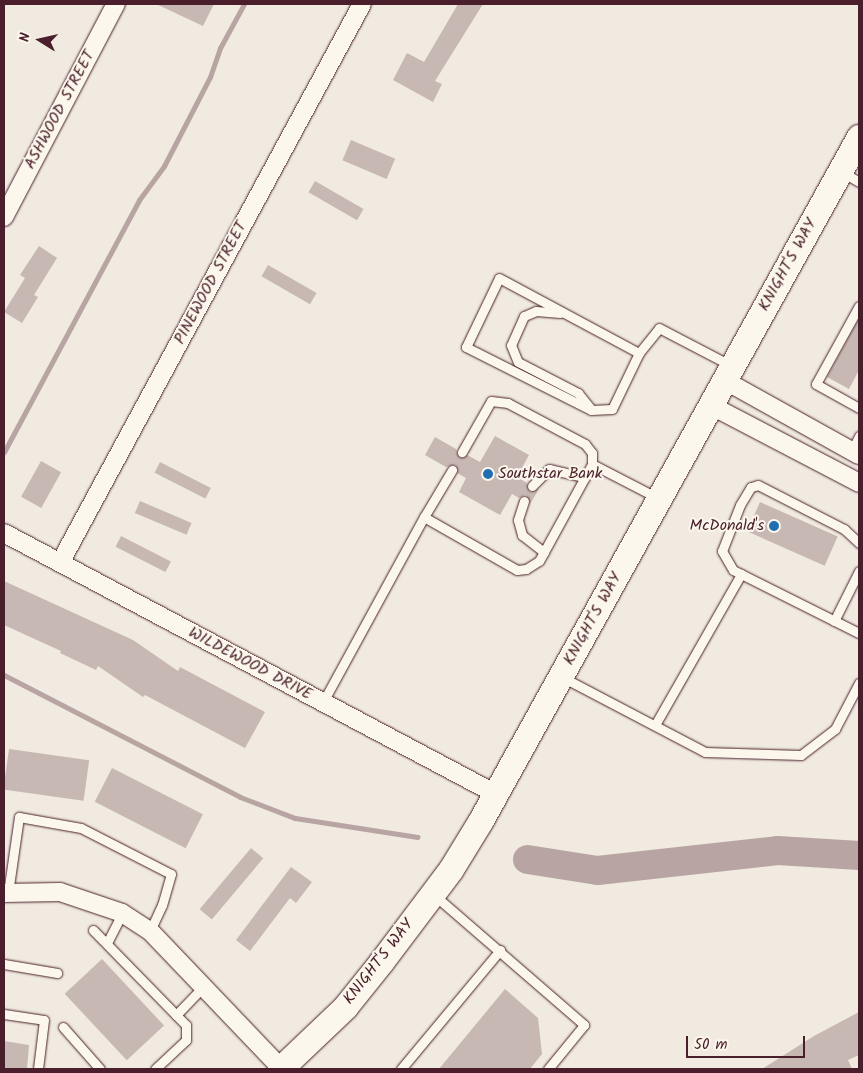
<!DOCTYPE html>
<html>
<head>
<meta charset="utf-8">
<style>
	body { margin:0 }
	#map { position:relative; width:863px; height:1073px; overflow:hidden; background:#f0eae0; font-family:Kalam,sans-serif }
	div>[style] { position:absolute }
	.stream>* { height:5px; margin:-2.5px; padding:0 2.5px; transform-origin:2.5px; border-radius:2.5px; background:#b8a4a2 }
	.river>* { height:29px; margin:-14.5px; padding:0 14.5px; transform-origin:14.5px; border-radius:14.5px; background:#b8a4a2 }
	.building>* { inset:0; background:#c8b8b3; transform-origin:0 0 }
	.roads { filter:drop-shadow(0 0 1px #4a1f2b) drop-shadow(0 0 1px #4a1f2b) }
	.service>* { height:9px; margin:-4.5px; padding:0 4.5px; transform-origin:4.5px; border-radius:4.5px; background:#fbf7ec }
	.minor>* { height:18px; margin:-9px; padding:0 9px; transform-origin:9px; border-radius:9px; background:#fbf7ec }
	.secondary>* { height:25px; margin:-12.5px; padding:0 12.5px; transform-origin:12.5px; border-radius:12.5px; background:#fbf7ec }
	.dots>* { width:14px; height:14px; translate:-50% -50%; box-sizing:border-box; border:2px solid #fbf7ec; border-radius:50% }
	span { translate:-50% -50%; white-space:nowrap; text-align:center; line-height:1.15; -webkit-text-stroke:4px #fbf7ec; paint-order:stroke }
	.street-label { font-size:16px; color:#4a1f2b }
	.poi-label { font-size:16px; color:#4a1f2b }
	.left { translate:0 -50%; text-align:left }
	.right { translate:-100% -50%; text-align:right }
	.frame { position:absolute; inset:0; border:5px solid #4a1f2b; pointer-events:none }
	.north { position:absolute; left:15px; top:15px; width:50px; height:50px; -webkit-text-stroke:4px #fbf7ec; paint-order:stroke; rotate:280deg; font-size:14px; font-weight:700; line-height:20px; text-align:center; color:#4a1f2b }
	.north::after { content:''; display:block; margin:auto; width:18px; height:22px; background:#4a1f2b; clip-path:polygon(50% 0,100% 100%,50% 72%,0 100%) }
	.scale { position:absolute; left:686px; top:1036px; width:119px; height:22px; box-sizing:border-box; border:2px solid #4a1f2b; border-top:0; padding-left:6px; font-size:15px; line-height:18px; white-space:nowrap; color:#4a1f2b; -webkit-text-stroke:4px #fbf7ec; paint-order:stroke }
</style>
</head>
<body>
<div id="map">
	<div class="stream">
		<div style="left:4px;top:452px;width:286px;rotate:-61.8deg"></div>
		<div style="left:139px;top:200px;width:42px;rotate:-53.7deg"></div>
		<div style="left:164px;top:166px;width:100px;rotate:-62.7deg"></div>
		<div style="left:210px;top:77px;width:31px;rotate:-71deg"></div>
		<div style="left:220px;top:48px;width:50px;rotate:-61.4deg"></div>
		<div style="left:4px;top:675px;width:266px;rotate:27.3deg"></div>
		<div style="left:240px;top:797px;width:59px;rotate:20.9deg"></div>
		<div style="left:295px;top:818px;width:124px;rotate:8.8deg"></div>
	</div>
	<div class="river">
		<div style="left:527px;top:859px;width:71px;rotate:8.9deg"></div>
		<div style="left:597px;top:870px;width:181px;rotate:-6.3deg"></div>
		<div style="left:777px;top:850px;width:82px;rotate:3.5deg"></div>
	</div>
	<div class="building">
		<div style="clip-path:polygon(156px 4px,214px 4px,203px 26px)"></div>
		<div style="clip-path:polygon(458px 4px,483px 4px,435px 81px,442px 84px,433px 102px,393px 80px,407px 53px,424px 62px)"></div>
		<div style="left:351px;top:140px;width:48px;height:22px;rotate:23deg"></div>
		<div style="left:315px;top:181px;width:56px;height:13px;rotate:30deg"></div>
		<div style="clip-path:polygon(39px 246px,57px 258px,34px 295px,38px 297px,22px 323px,4px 312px,25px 278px,20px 275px)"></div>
		<div style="left:268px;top:265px;width:56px;height:13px;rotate:30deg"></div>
		<div style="clip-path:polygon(859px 318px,859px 370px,849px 389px,827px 377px)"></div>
		<div style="clip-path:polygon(495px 436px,529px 455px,517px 477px,527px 483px,530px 492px,539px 489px,530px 504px,526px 495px,519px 498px,512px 494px,500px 515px,459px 492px,466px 478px,457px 473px,456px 465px,446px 467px,425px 455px,435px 437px,456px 449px,459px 457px,467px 455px,480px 462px)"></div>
		<div style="left:41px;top:461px;width:23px;height:41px;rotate:29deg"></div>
		<div style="left:160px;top:462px;width:57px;height:12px;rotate:27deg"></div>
		<div style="left:140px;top:501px;width:56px;height:13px;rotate:23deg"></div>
		<div style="left:760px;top:502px;width:85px;height:32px;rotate:24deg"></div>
		<div style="left:121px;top:536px;width:56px;height:12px;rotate:27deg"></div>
		<div style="clip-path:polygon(4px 581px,133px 640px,178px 671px,180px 667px,265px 712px,245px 748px,145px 695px,143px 697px,98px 666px,96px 670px,60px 653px,61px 651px,4px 625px)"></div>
		<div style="left:9px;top:749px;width:81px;height:41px;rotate:8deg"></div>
		<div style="left:112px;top:768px;width:102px;height:38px;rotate:27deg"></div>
		<div style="left:251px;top:848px;width:16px;height:80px;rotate:40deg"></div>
		<div style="clip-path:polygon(291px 867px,312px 882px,296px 903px,290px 898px,250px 951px,236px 940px)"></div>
		<div style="left:102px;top:959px;width:91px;height:51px;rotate:47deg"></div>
		<div style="clip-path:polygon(505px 989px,538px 1018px,542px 1054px,530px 1069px,439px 1069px)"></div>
		<div style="clip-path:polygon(859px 1012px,859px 1055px,848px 1060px,852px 1069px,762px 1069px,814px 1036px)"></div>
		<div style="clip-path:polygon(4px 1041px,29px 1045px,27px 1069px,4px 1069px)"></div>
	</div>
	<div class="roads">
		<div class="service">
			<div style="left:842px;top:172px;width:20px;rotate:30deg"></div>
			<div style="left:859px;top:306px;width:89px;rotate:118.9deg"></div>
			<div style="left:816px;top:384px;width:49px;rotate:29.2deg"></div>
			<div style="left:560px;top:313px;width:24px;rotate:-175deg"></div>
			<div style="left:536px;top:311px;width:13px;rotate:157deg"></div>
			<div style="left:524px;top:316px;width:32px;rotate:114deg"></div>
			<div style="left:511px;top:345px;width:18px;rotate:68deg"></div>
			<div style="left:518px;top:362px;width:68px;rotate:27.3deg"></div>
			<div style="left:578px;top:393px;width:19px;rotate:51deg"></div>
			<div style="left:639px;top:353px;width:62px;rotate:115.7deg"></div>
			<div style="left:612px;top:409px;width:21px;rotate:177deg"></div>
			<div style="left:591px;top:410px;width:140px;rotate:-153.3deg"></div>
			<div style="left:466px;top:347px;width:76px;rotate:-64.4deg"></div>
			<div style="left:499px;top:278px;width:159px;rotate:28.2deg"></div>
			<div style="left:639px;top:353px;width:32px;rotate:-51deg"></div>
			<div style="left:659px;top:328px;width:80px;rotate:27.5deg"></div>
			<div style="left:852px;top:450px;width:16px;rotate:-63deg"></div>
			<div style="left:592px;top:464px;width:74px;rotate:27.3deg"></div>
			<div style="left:532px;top:486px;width:24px;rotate:-45deg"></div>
			<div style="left:549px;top:469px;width:37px;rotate:13deg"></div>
			<div style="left:524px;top:501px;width:20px;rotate:108deg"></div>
			<div style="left:518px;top:520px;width:16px;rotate:75deg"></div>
			<div style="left:522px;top:535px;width:28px;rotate:38deg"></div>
			<div style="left:424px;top:517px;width:55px;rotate:-59.2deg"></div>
			<div style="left:741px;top:574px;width:9px;rotate:-153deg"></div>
			<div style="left:733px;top:570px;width:22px;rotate:-120deg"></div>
			<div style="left:722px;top:551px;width:49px;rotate:-68.6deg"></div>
			<div style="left:740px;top:505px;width:21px;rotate:-59deg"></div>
			<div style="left:751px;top:487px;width:7px;rotate:-16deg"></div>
			<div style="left:758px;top:485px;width:97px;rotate:27.1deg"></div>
			<div style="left:844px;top:529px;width:21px;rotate:43deg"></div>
			<div style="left:834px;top:621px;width:56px;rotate:-63.4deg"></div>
			<div style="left:562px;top:677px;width:161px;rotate:27.7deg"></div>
			<div style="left:705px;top:752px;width:96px;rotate:1.8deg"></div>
			<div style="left:801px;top:755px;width:43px;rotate:-37.4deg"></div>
			<div style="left:835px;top:729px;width:52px;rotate:-62.4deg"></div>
			<div style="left:323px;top:702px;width:211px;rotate:-61.4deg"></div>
			<div style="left:424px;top:517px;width:107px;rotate:29.7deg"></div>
			<div style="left:517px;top:570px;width:9px;rotate:-6deg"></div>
			<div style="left:526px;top:569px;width:15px;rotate:-32deg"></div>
			<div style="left:539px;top:561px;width:111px;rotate:-61.3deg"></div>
			<div style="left:592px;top:464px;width:11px;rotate:-90deg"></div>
			<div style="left:592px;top:453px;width:11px;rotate:-128deg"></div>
			<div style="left:585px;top:444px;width:87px;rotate:-152deg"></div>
			<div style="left:508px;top:403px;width:17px;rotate:-173deg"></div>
			<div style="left:491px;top:401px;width:59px;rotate:119.6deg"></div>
			<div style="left:655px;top:725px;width:174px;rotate:-60.3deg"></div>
			<div style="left:741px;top:574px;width:132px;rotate:26.6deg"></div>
			<div style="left:8px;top:893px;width:77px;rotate:-81.8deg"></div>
			<div style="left:19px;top:817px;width:63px;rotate:10.1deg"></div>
			<div style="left:81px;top:828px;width:101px;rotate:27.1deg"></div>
			<div style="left:171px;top:874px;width:32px;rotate:106deg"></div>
			<div style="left:162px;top:905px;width:29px;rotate:115deg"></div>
			<div style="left:433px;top:894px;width:200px;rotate:40.9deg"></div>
			<div style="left:584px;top:1025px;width:57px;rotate:129.3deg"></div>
			<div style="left:93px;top:930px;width:133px;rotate:45.6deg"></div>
			<div style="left:186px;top:1025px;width:15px;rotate:90deg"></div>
			<div style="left:186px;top:1040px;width:42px;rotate:136.9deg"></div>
			<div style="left:107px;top:943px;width:34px;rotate:-63deg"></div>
			<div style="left:4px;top:964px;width:54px;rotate:9.6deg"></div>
			<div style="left:4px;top:1014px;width:40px;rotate:8.5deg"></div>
			<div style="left:44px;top:1020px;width:49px;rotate:97deg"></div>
			<div style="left:176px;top:1015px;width:39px;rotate:-46deg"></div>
			<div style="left:63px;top:1027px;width:56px;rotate:48.6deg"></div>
			<div style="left:401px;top:1069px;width:155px;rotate:-50.2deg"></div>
		</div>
		<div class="minor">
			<div style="left:4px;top:217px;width:241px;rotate:-62.3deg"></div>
			<div style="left:724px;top:380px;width:154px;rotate:29.1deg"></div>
			<div style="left:710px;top:405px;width:168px;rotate:27.6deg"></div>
			<div style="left:4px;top:533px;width:557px;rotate:27.95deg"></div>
			<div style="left:60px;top:563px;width:635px;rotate:-61.62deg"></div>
			<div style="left:4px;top:893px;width:56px;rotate:-1deg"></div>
			<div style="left:60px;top:892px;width:65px;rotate:18.7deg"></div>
			<div style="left:122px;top:913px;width:33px;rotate:33deg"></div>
			<div style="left:150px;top:931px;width:190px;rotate:46.3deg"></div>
		</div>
		<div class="secondary">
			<div style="left:280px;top:1069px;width:90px;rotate:-43.6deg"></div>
			<div style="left:345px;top:1007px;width:58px;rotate:-51.3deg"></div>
			<div style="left:381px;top:962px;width:116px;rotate:-53deg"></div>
			<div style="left:451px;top:869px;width:57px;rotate:-58.5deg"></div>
			<div style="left:481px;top:820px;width:781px;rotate:-61.04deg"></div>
		</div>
	</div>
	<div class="dots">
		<div style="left:488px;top:474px;background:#1f6fb2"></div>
		<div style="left:774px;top:526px;background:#1f6fb2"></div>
	</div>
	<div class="street-label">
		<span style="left:60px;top:110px;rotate:-62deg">ASHWOOD STREET</span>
		<span style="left:788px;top:265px;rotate:-61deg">KNIGHT'S WAY</span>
		<span style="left:211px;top:283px;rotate:-62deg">PINEWOOD STREET</span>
		<span style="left:593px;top:619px;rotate:-61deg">KNIGHT'S WAY</span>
		<span style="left:250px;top:664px;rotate:28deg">WILDEWOOD DRIVE</span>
		<span style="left:379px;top:962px;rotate:-52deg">KNIGHT'S WAY</span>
	</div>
	<div class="poi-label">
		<span class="left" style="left:498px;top:474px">Southstar Bank</span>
		<span class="right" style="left:764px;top:526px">McDonald's</span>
	</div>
	<div class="frame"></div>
	<div class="north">N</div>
	<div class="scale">50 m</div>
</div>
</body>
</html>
